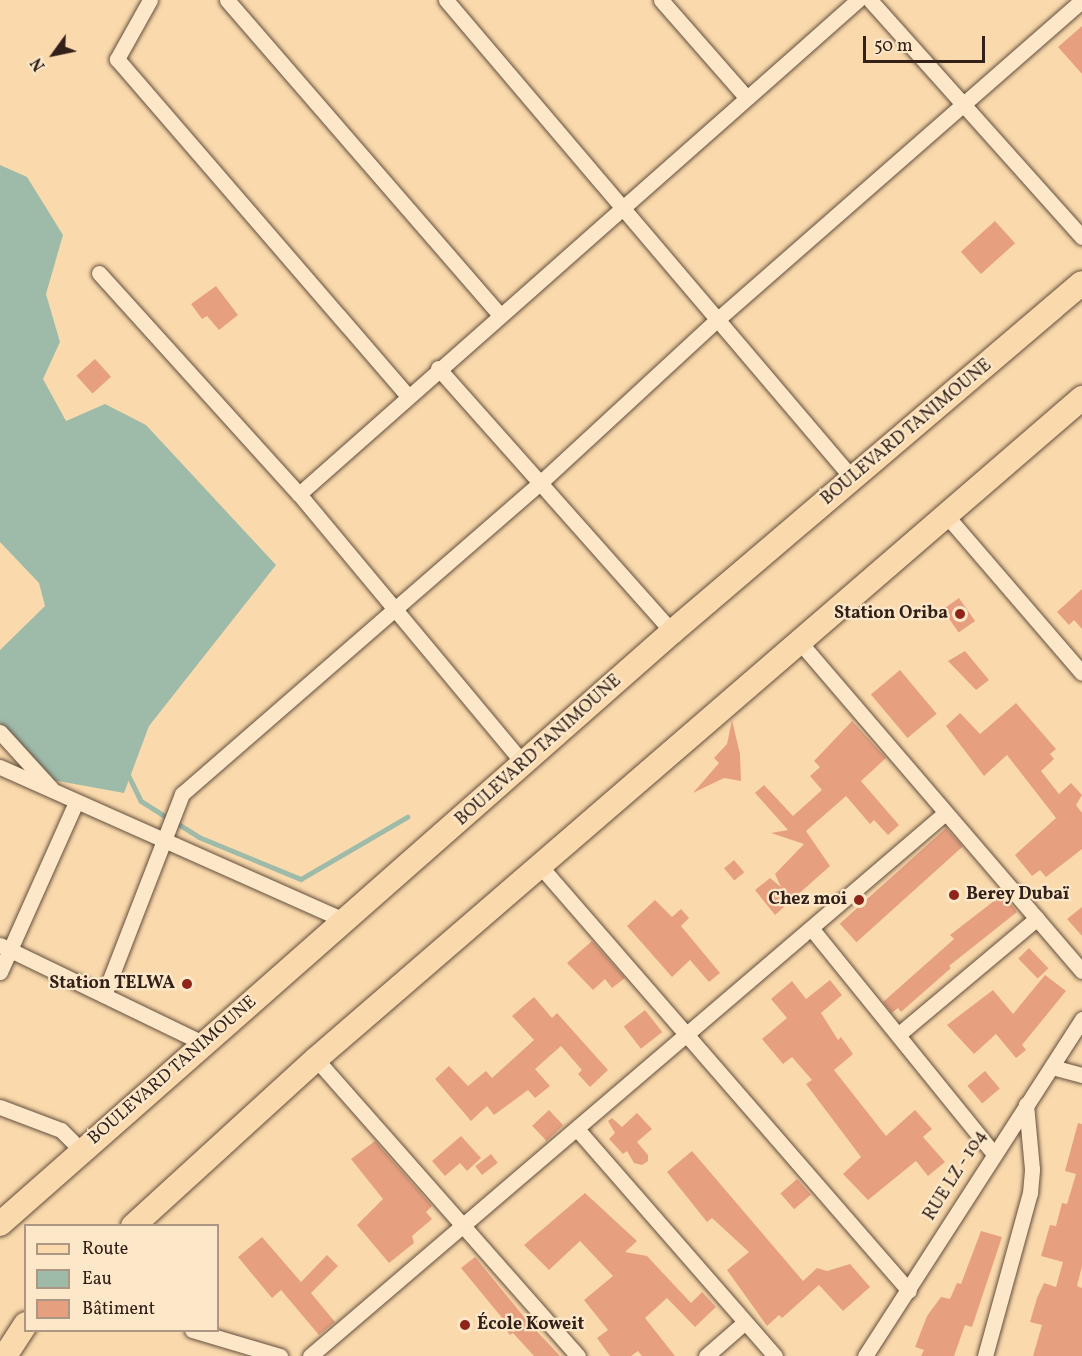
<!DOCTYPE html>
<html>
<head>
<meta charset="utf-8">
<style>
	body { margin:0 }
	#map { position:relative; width:1082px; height:1356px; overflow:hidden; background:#fadaac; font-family:Vollkorn,serif }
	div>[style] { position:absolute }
	.water>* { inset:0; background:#9ebbaa }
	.stream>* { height:4.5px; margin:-2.25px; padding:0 2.25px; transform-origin:2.25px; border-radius:2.25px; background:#9ebbaa }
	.building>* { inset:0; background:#e6a080; transform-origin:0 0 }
	.roads { filter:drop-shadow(0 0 2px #644e3e) drop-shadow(0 0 2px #644e3e) }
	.street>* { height:15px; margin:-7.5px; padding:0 7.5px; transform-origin:7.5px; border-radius:7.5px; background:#fce7c9 }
	.primary>* { height:24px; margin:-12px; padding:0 12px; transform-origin:12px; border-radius:12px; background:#fadaac }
	.dots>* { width:16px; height:16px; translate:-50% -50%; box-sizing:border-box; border:3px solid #fce7c9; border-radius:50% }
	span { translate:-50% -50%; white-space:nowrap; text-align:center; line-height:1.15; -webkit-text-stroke:4.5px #fce7c9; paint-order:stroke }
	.street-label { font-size:18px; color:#322019 }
	.poi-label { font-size:18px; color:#322019; font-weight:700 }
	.right { translate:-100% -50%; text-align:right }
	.left { translate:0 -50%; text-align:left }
	.legend { position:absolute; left:24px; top:1224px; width:195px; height:108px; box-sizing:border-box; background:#fce7c9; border:2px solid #ab9783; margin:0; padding:8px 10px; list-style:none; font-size:18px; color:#322019 }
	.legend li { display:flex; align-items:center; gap:12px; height:30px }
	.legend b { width:30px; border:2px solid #ab9783 }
	.north { position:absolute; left:24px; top:24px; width:60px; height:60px; -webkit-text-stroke:4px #fce7c9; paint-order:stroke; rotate:237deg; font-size:16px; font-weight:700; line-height:24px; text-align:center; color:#322019 }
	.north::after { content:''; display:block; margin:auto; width:21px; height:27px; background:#322019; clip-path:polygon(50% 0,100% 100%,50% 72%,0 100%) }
	.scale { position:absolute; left:863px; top:36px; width:122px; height:27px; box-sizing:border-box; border:3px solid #322019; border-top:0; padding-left:8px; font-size:18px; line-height:21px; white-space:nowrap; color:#322019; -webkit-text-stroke:4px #fce7c9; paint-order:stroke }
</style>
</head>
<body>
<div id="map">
	<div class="water">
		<div style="clip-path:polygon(0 165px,27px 177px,63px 235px,46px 294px,60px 342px,43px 379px,66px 421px,105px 404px,146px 425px,276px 565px,149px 726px,124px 793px,47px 779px,0 723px,0 650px,45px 606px,39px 583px,0 542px)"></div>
	</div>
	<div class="stream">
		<div style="left:127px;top:772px;width:32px;rotate:64deg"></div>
		<div style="left:141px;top:801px;width:36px;rotate:32deg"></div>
		<div style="left:172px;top:820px;width:32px;rotate:32deg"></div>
		<div style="left:199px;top:837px;width:110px;rotate:22.4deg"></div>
		<div style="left:301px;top:879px;width:123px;rotate:-30.3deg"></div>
	</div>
	<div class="building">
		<div style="clip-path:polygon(1082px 26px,1082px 74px,1058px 47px)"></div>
		<div style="left:995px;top:221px;width:30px;height:46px;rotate:48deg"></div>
		<div style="clip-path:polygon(216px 286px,238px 315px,219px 330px,207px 316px,202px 319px,191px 304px)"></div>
		<div style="left:95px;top:359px;width:24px;height:25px;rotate:48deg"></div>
		<div style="clip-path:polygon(1082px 589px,1082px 629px,1074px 620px,1069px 625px,1057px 612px)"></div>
		<div style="left:959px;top:598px;width:28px;height:20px;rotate:55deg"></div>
		<div style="clip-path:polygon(965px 651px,989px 680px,976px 690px,948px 661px)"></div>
		<div style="left:900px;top:670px;width:57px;height:38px;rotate:50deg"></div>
		<div style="clip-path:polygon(1016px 703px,1056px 749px,1050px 754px,1054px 759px,1041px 771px,1059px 794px,1071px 783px,1082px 795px,1076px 805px,1082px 813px,1082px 849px,1046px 877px,1040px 870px,1032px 876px,1015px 855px,1056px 818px,1007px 755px,984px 776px,946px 726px,960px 713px,980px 734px)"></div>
		<div style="clip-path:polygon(732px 720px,740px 754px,741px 781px,724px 778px,693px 793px,719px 763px,714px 758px,727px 744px)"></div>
		<div style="clip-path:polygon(852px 721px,886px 758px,861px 781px,899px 825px,888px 835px,874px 820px,870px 824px,846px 796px,806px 831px,830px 866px,775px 915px,755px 890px,770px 878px,781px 887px,775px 874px,804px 844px,771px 833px,788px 830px,755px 793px,764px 785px,793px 816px,822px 790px,810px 776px,820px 767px,814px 761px)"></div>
		<div style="left:946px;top:828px;width:25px;height:143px;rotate:48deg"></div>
		<div style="left:734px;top:860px;width:16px;height:13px;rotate:50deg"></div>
		<div style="clip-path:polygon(1003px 894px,1017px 912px,949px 966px,951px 968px,901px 1012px,898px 1008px,892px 1013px,883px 1002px,954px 939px,950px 935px)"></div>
		<div style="clip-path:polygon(655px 900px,672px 917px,681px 909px,689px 918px,681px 926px,720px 973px,709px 982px,690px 960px,672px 977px,627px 926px)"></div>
		<div style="clip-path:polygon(1082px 907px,1082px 936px,1067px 919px)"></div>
		<div style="clip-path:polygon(592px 941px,625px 978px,612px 988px,605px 979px,593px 990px,567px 963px)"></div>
		<div style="left:1029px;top:948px;width:28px;height:15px;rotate:46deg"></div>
		<div style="clip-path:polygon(1045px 975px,1066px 991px,1022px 1045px,1026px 1050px,1016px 1058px,996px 1034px,974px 1054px,947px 1025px,993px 990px,1013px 1014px)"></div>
		<div style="clip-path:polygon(830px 980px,842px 995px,821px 1013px,838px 1040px,841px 1037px,853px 1054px,834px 1070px,886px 1136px,915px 1110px,932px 1129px,923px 1137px,945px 1162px,928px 1176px,916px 1161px,868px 1200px,843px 1174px,861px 1157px,806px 1084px,812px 1080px,792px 1057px,783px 1064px,762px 1039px,787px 1018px,771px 999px,792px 981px,806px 999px)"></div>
		<div style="clip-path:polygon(534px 997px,552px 1018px,557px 1013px,608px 1070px,590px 1087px,578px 1074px,582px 1070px,561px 1046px,535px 1069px,550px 1086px,535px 1098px,528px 1090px,494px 1115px,487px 1106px,471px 1121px,435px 1079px,449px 1066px,468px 1086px,486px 1071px,492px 1078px,534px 1040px,512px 1016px)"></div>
		<div style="left:645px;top:1010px;width:28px;height:27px;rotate:52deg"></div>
		<div style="left:985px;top:1071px;width:23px;height:23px;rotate:50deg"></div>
		<div style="left:549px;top:1110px;width:21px;height:23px;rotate:47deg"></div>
		<div style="clip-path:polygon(637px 1113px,652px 1129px,637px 1142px,648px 1155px,648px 1161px,642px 1165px,634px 1163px,627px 1151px,623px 1154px,609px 1139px,615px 1133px,608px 1121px,612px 1118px,622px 1127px)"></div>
		<div style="clip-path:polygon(1078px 1123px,1082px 1124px,1082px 1266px,1077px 1286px,1082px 1288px,1082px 1356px,1033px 1356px,1042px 1325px,1030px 1322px,1037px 1298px,1044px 1283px,1056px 1287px,1063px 1262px,1041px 1256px,1050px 1225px,1056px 1226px,1062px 1203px,1067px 1204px,1076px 1174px,1065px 1171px)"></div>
		<div style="clip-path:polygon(461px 1136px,481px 1158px,467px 1171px,460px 1163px,445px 1176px,432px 1161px)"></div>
		<div style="clip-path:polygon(375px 1141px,432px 1206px,426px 1212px,432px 1219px,412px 1236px,414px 1243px,389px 1263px,357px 1225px,383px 1199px,351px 1159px)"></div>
		<div style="clip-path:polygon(692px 1151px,803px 1281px,817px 1268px,827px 1271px,850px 1264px,870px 1287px,843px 1311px,819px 1285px,782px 1318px,779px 1315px,767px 1326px,727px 1270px,749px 1252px,712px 1218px,707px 1222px,667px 1172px)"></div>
		<div style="left:491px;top:1154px;width:11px;height:20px;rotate:52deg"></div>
		<div style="left:797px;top:1179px;width:21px;height:22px;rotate:49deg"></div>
		<div style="clip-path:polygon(585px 1193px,637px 1241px,625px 1252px,647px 1256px,691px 1303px,702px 1292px,716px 1307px,695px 1327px,667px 1298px,645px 1318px,675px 1356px,642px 1356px,638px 1351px,631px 1356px,610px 1356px,597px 1338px,608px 1330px,584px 1300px,613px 1276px,580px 1241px,549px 1270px,524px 1245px)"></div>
		<div style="clip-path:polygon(981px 1231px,1002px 1237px,972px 1327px,965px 1325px,954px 1356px,921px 1356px,924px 1350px,915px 1347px,927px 1316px,941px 1297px,950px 1299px,957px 1283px,961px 1284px)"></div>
		<div style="clip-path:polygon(262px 1237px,301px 1282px,327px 1255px,338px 1266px,311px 1293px,335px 1322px,319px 1335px,281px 1290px,272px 1298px,238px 1257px)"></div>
		<div style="clip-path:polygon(475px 1257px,529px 1323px,560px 1356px,534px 1356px,513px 1333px,510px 1335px,500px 1322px,503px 1319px,461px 1268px)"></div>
	</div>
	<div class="roads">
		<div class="street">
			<div style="left:150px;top:0;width:68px;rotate:119.2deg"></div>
			<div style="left:117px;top:59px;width:444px;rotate:49.2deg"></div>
			<div style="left:227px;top:0;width:417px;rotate:49.1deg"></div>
			<div style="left:446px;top:0;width:629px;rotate:49.65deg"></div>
			<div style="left:661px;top:0;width:129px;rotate:48.8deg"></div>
			<div style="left:870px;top:0;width:318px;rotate:48.2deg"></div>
			<div style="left:99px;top:273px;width:298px;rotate:47.9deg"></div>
			<div style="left:299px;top:494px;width:351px;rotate:50.2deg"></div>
			<div style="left:438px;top:368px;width:353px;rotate:48.4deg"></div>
			<div style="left:299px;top:494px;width:746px;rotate:-41.47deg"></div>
			<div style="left:946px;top:515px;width:208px;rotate:49.3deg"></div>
			<div style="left:798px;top:640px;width:436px;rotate:49.4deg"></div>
			<div style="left:0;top:732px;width:76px;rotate:47.7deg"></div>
			<div style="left:0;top:767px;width:379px;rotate:24deg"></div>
			<div style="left:541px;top:867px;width:561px;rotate:49.04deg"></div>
			<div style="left:811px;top:928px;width:289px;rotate:51deg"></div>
			<div style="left:0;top:945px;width:228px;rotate:25.8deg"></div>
			<div style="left:0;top:972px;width:186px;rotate:-65.9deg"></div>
			<div style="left:104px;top:995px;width:216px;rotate:-68.8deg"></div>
			<div style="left:182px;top:794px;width:474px;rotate:-41deg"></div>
			<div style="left:540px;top:483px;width:242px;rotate:-42.7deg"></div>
			<div style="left:718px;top:319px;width:484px;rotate:-41.2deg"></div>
			<div style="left:899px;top:1034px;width:180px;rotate:-40deg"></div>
			<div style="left:316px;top:1059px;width:396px;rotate:48.6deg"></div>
			<div style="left:1052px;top:1067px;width:31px;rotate:15deg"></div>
			<div style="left:0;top:1107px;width:65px;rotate:20.7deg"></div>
			<div style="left:61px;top:1130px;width:30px;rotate:45deg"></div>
			<div style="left:577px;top:1129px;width:301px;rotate:48.9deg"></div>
			<div style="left:192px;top:1330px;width:92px;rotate:16.5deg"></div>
			<div style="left:310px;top:1356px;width:836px;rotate:-40.53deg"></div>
			<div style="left:706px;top:1356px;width:50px;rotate:-41deg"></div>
			<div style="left:865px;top:1356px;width:401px;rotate:-57.2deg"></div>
			<div style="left:985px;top:1356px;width:169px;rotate:-74.6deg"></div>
			<div style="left:1030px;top:1193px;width:24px;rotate:-85deg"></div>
			<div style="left:1032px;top:1169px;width:65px;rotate:-95.3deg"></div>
		</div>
		<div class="primary">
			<div style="left:0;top:1224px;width:896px;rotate:-41.38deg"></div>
			<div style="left:672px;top:632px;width:538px;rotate:-40.41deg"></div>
			<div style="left:133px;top:1226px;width:248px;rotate:-42.4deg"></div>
			<div style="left:316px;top:1059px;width:1012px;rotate:-40.79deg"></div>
			<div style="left:5px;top:1356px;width:38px;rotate:-57deg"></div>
		</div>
	</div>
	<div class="dots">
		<div style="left:960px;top:614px;background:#8f2418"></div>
		<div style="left:954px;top:895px;background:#8f2418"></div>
		<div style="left:859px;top:900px;background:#8f2418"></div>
		<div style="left:187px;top:984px;background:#8f2418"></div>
		<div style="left:465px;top:1325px;background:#8f2418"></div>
	</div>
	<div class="street-label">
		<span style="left:907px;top:433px;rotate:-40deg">BOULEVARD TANIMOUNE</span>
		<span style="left:539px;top:751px;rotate:-42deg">BOULEVARD TANIMOUNE</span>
		<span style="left:173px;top:1071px;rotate:-41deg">BOULEVARD TANIMOUNE</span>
		<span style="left:956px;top:1176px;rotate:-58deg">RUE LZ - 104</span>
	</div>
	<div class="poi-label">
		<span class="right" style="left:948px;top:614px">Station Oriba</span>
		<span class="left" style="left:966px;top:895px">Berey Dubaï</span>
		<span class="right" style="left:847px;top:900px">Chez moi</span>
		<span class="right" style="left:175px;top:984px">Station TELWA</span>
		<span class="left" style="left:477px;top:1325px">École Koweit</span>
	</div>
	<ul class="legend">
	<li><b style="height:8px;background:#fadaac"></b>Route</li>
	<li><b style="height:16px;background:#9ebbaa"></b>Eau</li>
	<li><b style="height:16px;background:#e6a080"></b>Bâtiment</li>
	</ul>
	<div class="north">N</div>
	<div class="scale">50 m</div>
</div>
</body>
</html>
